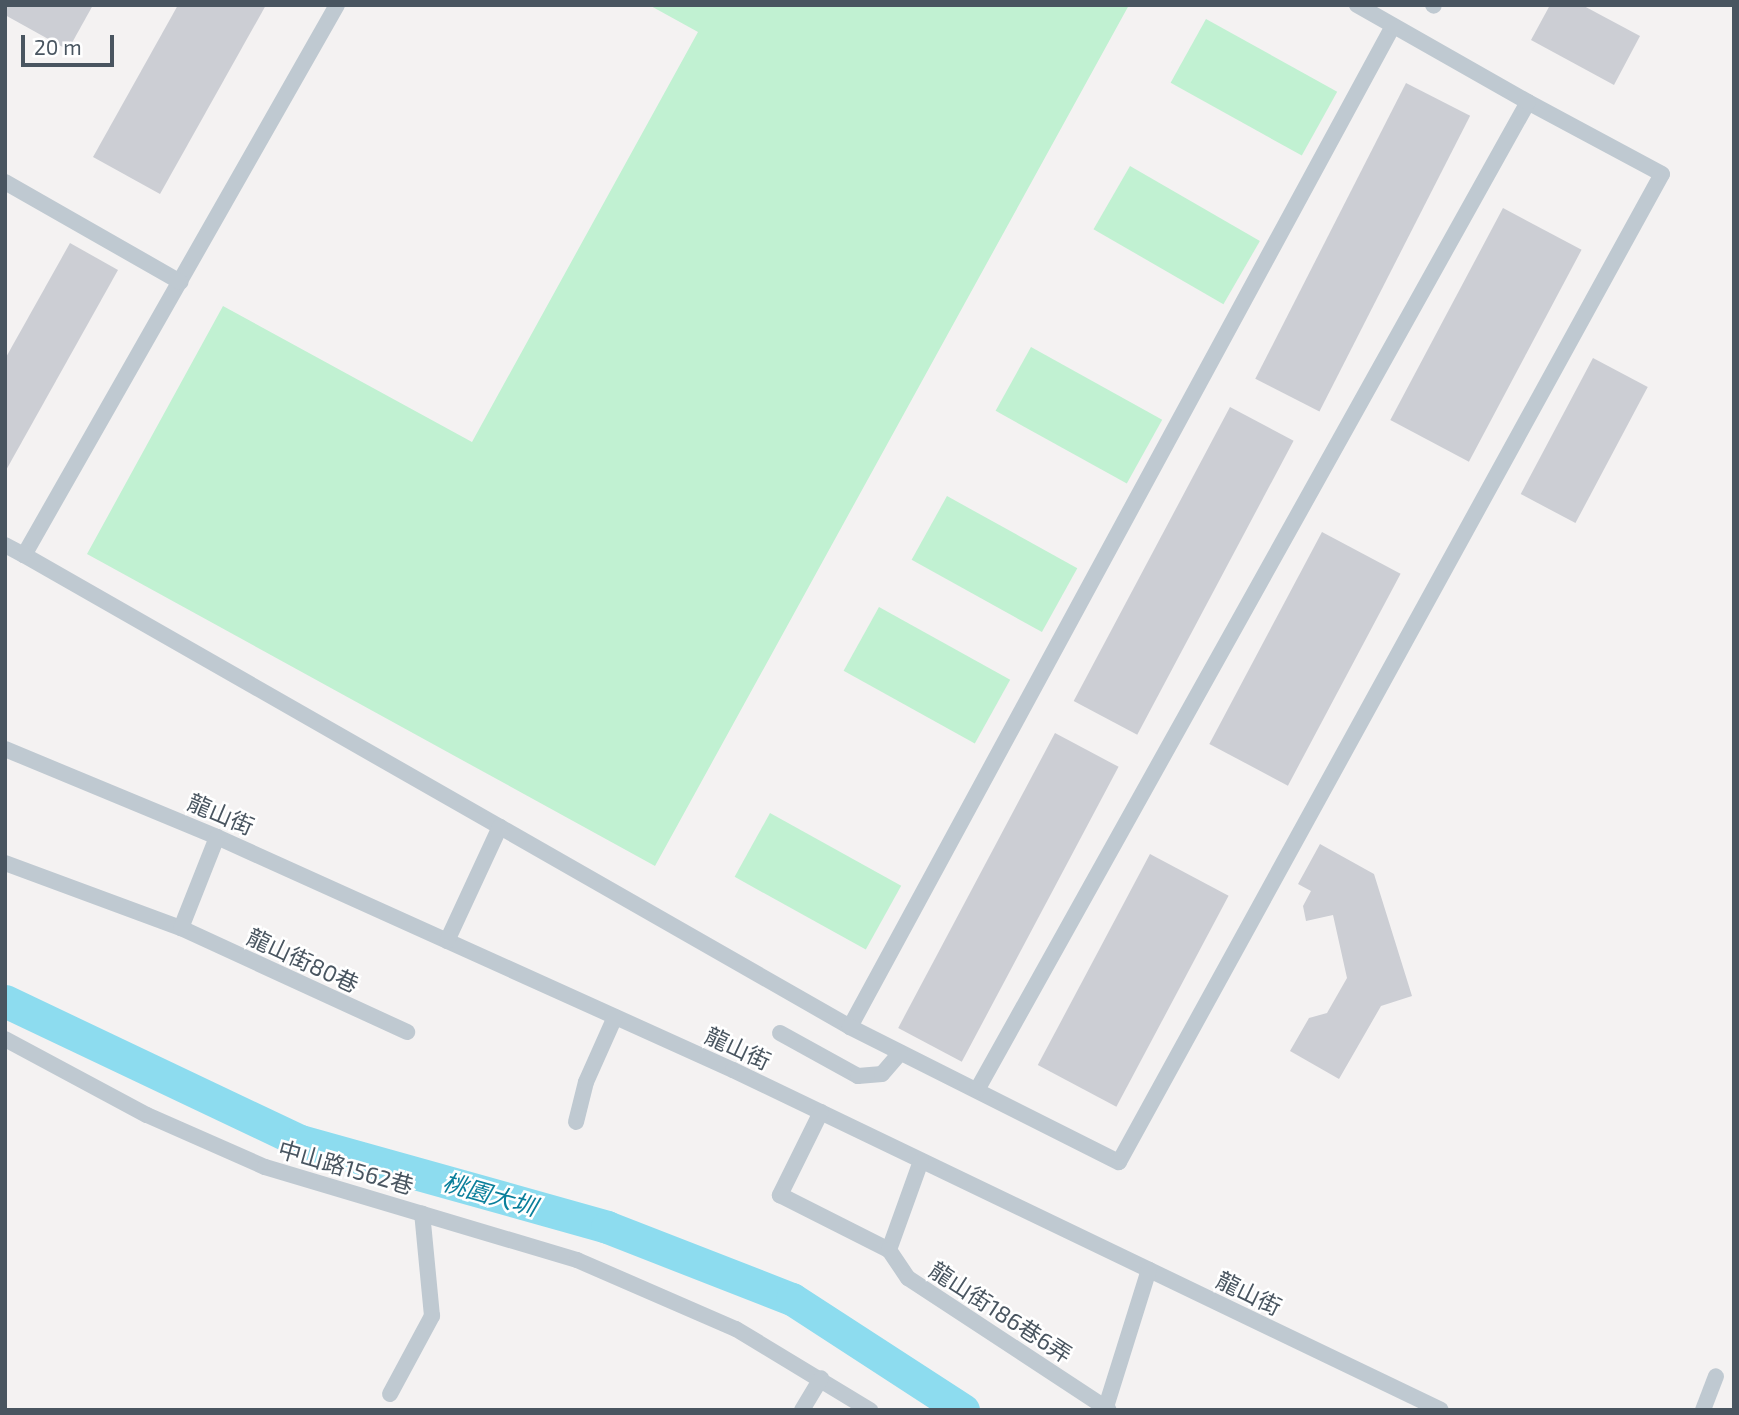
<!DOCTYPE html>
<html>
<head>
<meta charset="utf-8">
<style>
	body { margin:0 }
	#map { position:relative; width:1739px; height:1415px; overflow:hidden; background:#f4f2f2; font-family:"Exo 2","Noto Sans TC",sans-serif }
	div>[style] { position:absolute }
	.green>* { inset:0; background:#c1f1d2; transform-origin:0 0 }
	.canal>* { height:33px; margin:-16.5px; padding:0 16.5px; transform-origin:16.5px; border-radius:16.5px; background:#8ddcef }
	.building>* { inset:0; background:#ccced4; transform-origin:0 0 }
	.service>* { height:16px; margin:-8px; padding:0 8px; transform-origin:8px; border-radius:8px; background:#bfc9d1 }
	span { translate:-50% -50%; white-space:nowrap; text-align:center; line-height:1.15; -webkit-text-stroke:5px #fff; paint-order:stroke }
	.street-label { font-size:23px; color:#495560 }
	.water-label { font-size:24px; color:#0a7f9b; font-style:italic }
	.frame { position:absolute; inset:0; border:7px solid #495560; pointer-events:none }
	.scale { position:absolute; left:21px; top:35px; width:93px; height:32px; box-sizing:border-box; border:4px solid #495560; border-top:0; padding-left:9px; font-size:21px; line-height:24px; white-space:nowrap; color:#495560; -webkit-text-stroke:5px #fff; paint-order:stroke }
</style>
</head>
<body>
<div id="map">
	<div class="green">
		<div style="clip-path:polygon(649px 5px,1129px 5px,655px 866px,87px 554px,223px 306px,472px 442px,698px 32px)"></div>
		<div style="left:1206px;top:19px;width:150px;height:73px;rotate:29deg"></div>
		<div style="left:1130px;top:166px;width:150px;height:73px;rotate:30deg"></div>
		<div style="left:1031px;top:347px;width:150px;height:73px;rotate:29deg"></div>
		<div style="left:947px;top:496px;width:149px;height:73px;rotate:29deg"></div>
		<div style="left:879px;top:607px;width:150px;height:73px;rotate:29deg"></div>
		<div style="left:770px;top:813px;width:150px;height:73px;rotate:29deg"></div>
	</div>
	<div class="canal">
		<div style="left:5px;top:1001px;width:327px;rotate:25.4deg"></div>
		<div style="left:300px;top:1141px;width:319px;rotate:15.6deg"></div>
		<div style="left:607px;top:1227px;width:199px;rotate:21.3deg"></div>
		<div style="left:792px;top:1299px;width:204px;rotate:33deg"></div>
	</div>
	<div class="building">
		<div style="clip-path:polygon(5px 5px,93px 5px,68px 50px,5px 15px)"></div>
		<div style="clip-path:polygon(178px 5px,266px 5px,160px 194px,93px 157px)"></div>
		<div style="clip-path:polygon(1550px 5px,1582px 5px,1640px 36px,1614px 85px,1531px 40px)"></div>
		<div style="left:1406px;top:83px;width:72px;height:332px;rotate:27deg"></div>
		<div style="left:1503px;top:208px;width:89px;height:240px;rotate:28deg"></div>
		<div style="clip-path:polygon(70px 243px,118px 270px,5px 472px,5px 359px)"></div>
		<div style="left:1593px;top:358px;width:62px;height:154px;rotate:28deg"></div>
		<div style="left:1230px;top:407px;width:72px;height:333px;rotate:28deg"></div>
		<div style="left:1322px;top:532px;width:89px;height:240px;rotate:28deg"></div>
		<div style="left:1055px;top:733px;width:72px;height:334px;rotate:28deg"></div>
		<div style="clip-path:polygon(1320px 844px,1374px 874px,1412px 996px,1381px 1006px,1339px 1079px,1290px 1051px,1309px 1018px,1327px 1013px,1347px 978px,1333px 915px,1306px 921px,1303px 906px,1311px 891px,1298px 884px)"></div>
		<div style="left:1150px;top:854px;width:89px;height:239px;rotate:28deg"></div>
	</div>
	<div class="service">
		<div style="left:337px;top:5px;width:633px;rotate:119.64deg"></div>
		<div style="left:24px;top:555px;width:951px;rotate:29.74deg"></div>
		<div style="left:1433px;top:5px;width:1px;rotate:45deg"></div>
		<div style="left:1393px;top:26px;width:1139px;rotate:118.48deg"></div>
		<div style="left:850px;top:1027px;width:301px;rotate:26.7deg"></div>
		<div style="left:1119px;top:1162px;width:1127px;rotate:-61.21deg"></div>
		<div style="left:1662px;top:174px;width:152px;rotate:-151.8deg"></div>
		<div style="left:5px;top:182px;width:202px;rotate:29.7deg"></div>
		<div style="left:5px;top:545px;width:21px;rotate:28deg"></div>
		<div style="left:5px;top:749px;width:230px;rotate:22.5deg"></div>
		<div style="left:217px;top:837px;width:566px;rotate:24.3deg"></div>
		<div style="left:733px;top:1070px;width:785px;rotate:25.65deg"></div>
		<div style="left:5px;top:863px;width:188px;rotate:20.3deg"></div>
		<div style="left:181px;top:928px;width:249px;rotate:24.7deg"></div>
		<div style="left:181px;top:928px;width:98px;rotate:-68.4deg"></div>
		<div style="left:447px;top:941px;width:126px;rotate:-65.1deg"></div>
		<div style="left:780px;top:1033px;width:89px;rotate:28.9deg"></div>
		<div style="left:858px;top:1076px;width:24px;rotate:-5deg"></div>
		<div style="left:882px;top:1074px;width:28px;rotate:-49deg"></div>
		<div style="left:5px;top:1039px;width:161px;rotate:28.2deg"></div>
		<div style="left:147px;top:1115px;width:129px;rotate:23.8deg"></div>
		<div style="left:265px;top:1167px;width:326px;rotate:16.6deg"></div>
		<div style="left:577px;top:1260px;width:173px;rotate:23.5deg"></div>
		<div style="left:736px;top:1329px;width:157px;rotate:31.2deg"></div>
		<div style="left:977px;top:1090px;width:1131px;rotate:-60.85deg"></div>
		<div style="left:1528px;top:102px;width:197px;rotate:-150.4deg"></div>
		<div style="left:821px;top:1112px;width:93px;rotate:116.3deg"></div>
		<div style="left:780px;top:1195px;width:122px;rotate:26.8deg"></div>
		<div style="left:576px;top:1122px;width:41px;rotate:-76deg"></div>
		<div style="left:586px;top:1082px;width:71px;rotate:-66deg"></div>
		<div style="left:921px;top:1161px;width:95px;rotate:109.8deg"></div>
		<div style="left:889px;top:1250px;width:34px;rotate:56deg"></div>
		<div style="left:908px;top:1278px;width:240px;rotate:33.3deg"></div>
		<div style="left:390px;top:1394px;width:89px;rotate:-61.7deg"></div>
		<div style="left:432px;top:1316px;width:103px;rotate:-95.5deg"></div>
		<div style="left:802px;top:1410px;width:37px;rotate:-59deg"></div>
		<div style="left:1105px;top:1410px;width:147px;rotate:-72.6deg"></div>
		<div style="left:1703px;top:1410px;width:36px;rotate:-69deg"></div>
	</div>
	<div class="street-label">
		<span style="left:221px;top:814px;rotate:23deg">龍山街</span>
		<span style="left:303px;top:960px;rotate:25deg">龍山街80巷</span>
		<span style="left:738px;top:1048px;rotate:25deg">龍山街</span>
		<span style="left:346px;top:1167px;rotate:16deg">中山路1562巷</span>
		<span style="left:1249px;top:1293px;rotate:26deg">龍山街</span>
		<span style="left:1001px;top:1312px;rotate:33deg">龍山街186巷6弄</span>
	</div>
	<div class="water-label">
		<span style="left:490px;top:1194px;rotate:16deg">桃園大圳</span>
	</div>
	<div class="frame"></div>
	<div class="scale">20 m</div>
</div>
</body>
</html>
